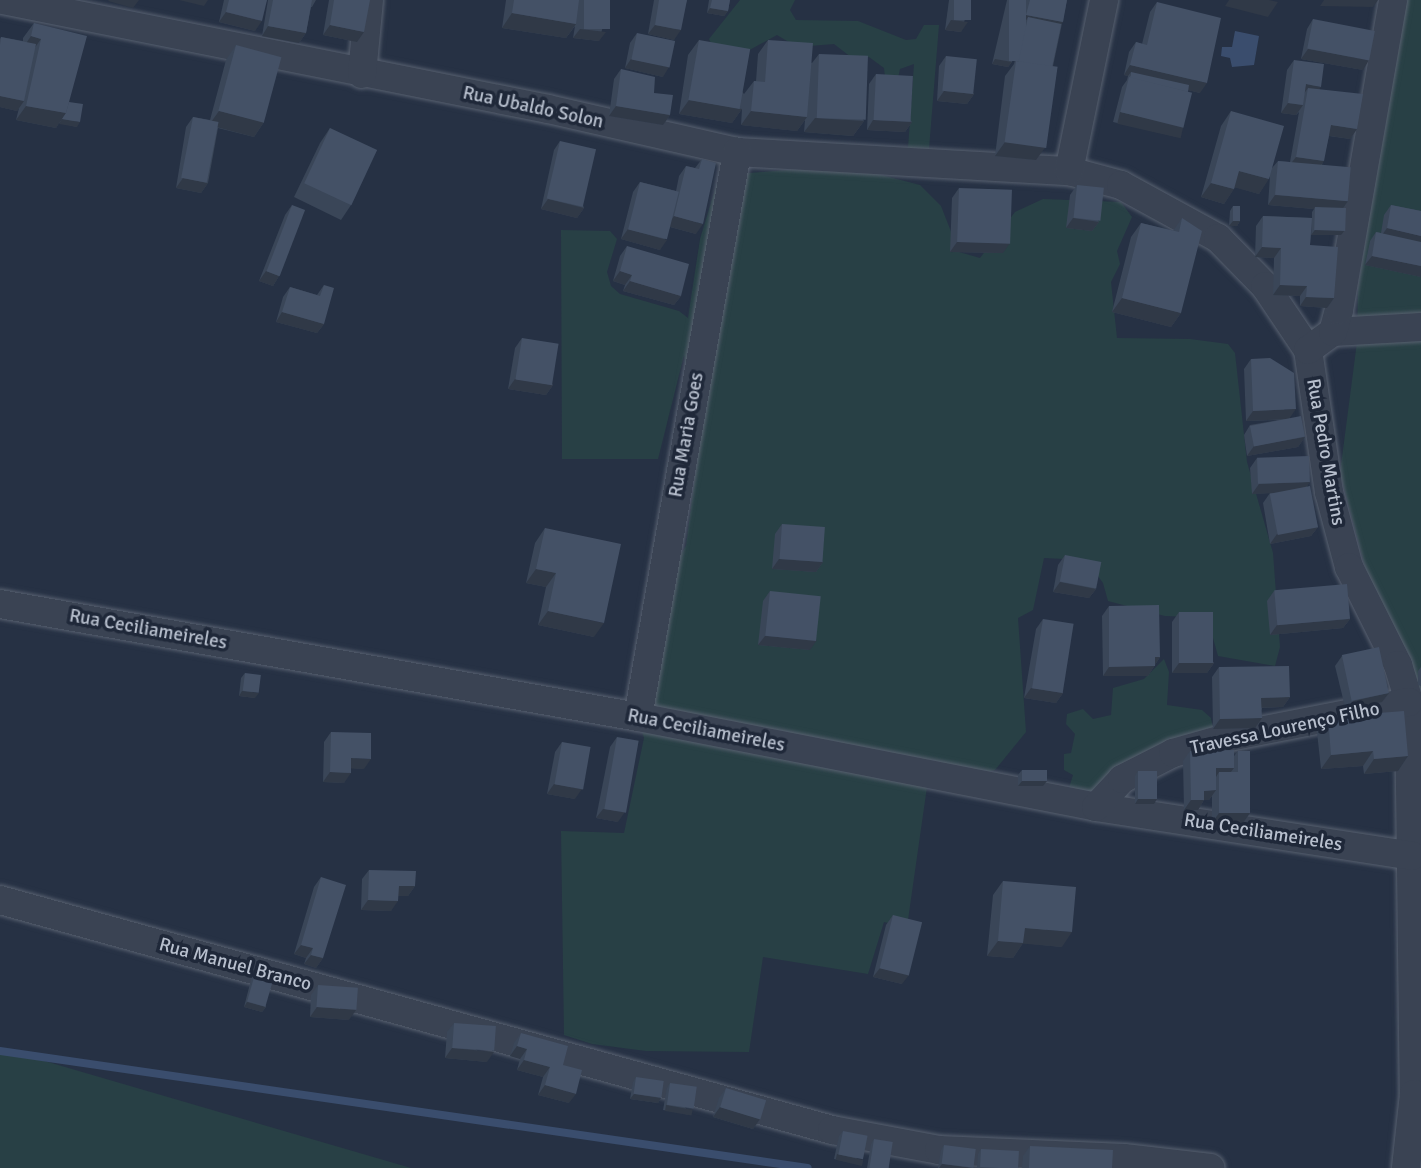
<!DOCTYPE html>
<html>
<head>
<meta charset="utf-8">
<style>
	body { margin:0 }
	#map { position:relative; width:1421px; height:1168px; overflow:hidden; background:#263144; font-family:Signika,sans-serif }
	div>[style] { position:absolute }
	.green>* { inset:0; background:#284045 }
	.water>* { inset:0; background:#3a4d6d }
	.stream>* { height:8px; margin:-4px; padding:0 4px; transform-origin:4px; border-radius:4px; background:#3a4d6d }
	.roads { filter:drop-shadow(0 0 2px #586170) drop-shadow(0 0 2px #586170) }
	.street>* { height:28px; margin:-14px; padding:0 14px; transform-origin:14px; border-radius:14px; background:#3a4353 }
	.wall>* { inset:0; background:#3a4658 }
	.shaded-wall>* { inset:0; background:#303947; transform-origin:0 0 }
	.building>* { inset:0; background:#445166; transform-origin:0 0 }
	span { translate:-50% -50%; white-space:nowrap; text-align:center; line-height:1.15; -webkit-text-stroke:7px #1f2839; paint-order:stroke }
	.street-label { font-size:19px; color:#b7bfcd }
</style>
</head>
<body>
<div id="map">
	<div class="green">
		<div style="clip-path:polygon(740px 0,795px 0,790px 10px,796px 20px,858px 21px,906px 40px,916px 39px,924px 25px,939px 25px,929px 149px,908px 148px,914px 64px,900px 69px,898px 78px,885px 77px,884px 68px,869px 57px,856px 61px,834px 44px,797px 47px,777px 35px,744px 53px,713px 48px,709px 39px)"></div>
		<div style="clip-path:polygon(1404px 0,1421px 0,1421px 778px,1340px 473px,1357px 342px,1358px 287px)"></div>
		<div style="clip-path:polygon(825px 167px,858px 169px,920px 185px,941px 206px,959px 252px,980px 258px,1015px 212px,1043px 199px,1121px 202px,1132px 217px,1117px 251px,1120px 264px,1111px 282px,1117px 338px,1190px 339px,1228px 344px,1235px 353px,1247px 462px,1273px 553px,1280px 647px,1275px 666px,1218px 656px,1213px 638px,1192px 617px,1165px 616px,1108px 601px,1103px 583px,1086px 560px,1044px 558px,1033px 610px,1018px 618px,1026px 732px,995px 770px,927px 787px,907px 927px,884px 922px,868px 974px,763px 957px,749px 1052px,646px 1051px,592px 1044px,564px 1035px,561px 831px,624px 833px,644px 738px,630px 692px,641px 621px,686px 546px,699px 444px,684px 355px,658px 459px,562px 459px,561px 230px,610px 231px,617px 239px,607px 272px,611px 286px,620px 294px,679px 311px,688px 318px,700px 239px,717px 183px,749px 173px)"></div>
		<div style="clip-path:polygon(1164px 659px,1169px 672px,1167px 705px,1202px 710px,1211px 718px,1213px 729px,1096px 807px,1069px 788px,1073px 775px,1064px 770px,1064px 754px,1071px 753px,1075px 734px,1066px 724px,1067px 714px,1083px 709px,1093px 719px,1111px 715px,1113px 688px,1144px 679px)"></div>
		<div style="clip-path:polygon(0 1048px,411px 1168px,0 1168px)"></div>
	</div>
	<div class="water">
		<div style="clip-path:polygon(1235px 31px,1259px 36px,1254px 65px,1232px 67px,1230px 58px,1221px 56px,1222px 47px,1232px 47px)"></div>
	</div>
	<div class="stream">
		<div style="left:0;top:1051px;width:816px;rotate:8.24deg"></div>
	</div>
	<div class="roads">
		<div class="street">
			<div style="left:3px;top:0;width:556px;rotate:11.31deg"></div>
			<div style="left:548px;top:109px;width:194px;rotate:12.8deg"></div>
			<div style="left:737px;top:152px;width:333px;rotate:3.3deg"></div>
			<div style="left:1069px;top:171px;width:54px;rotate:15.1deg"></div>
			<div style="left:1121px;top:185px;width:111px;rotate:28.7deg"></div>
			<div style="left:1218px;top:238px;width:67px;rotate:45.6deg"></div>
			<div style="left:1265px;top:286px;width:77px;rotate:56.1deg"></div>
			<div style="left:1308px;top:350px;width:144px;rotate:81.6deg"></div>
			<div style="left:1329px;top:492px;width:78px;rotate:75.1deg"></div>
			<div style="left:1349px;top:567px;width:110px;rotate:63.4deg"></div>
			<div style="left:1398px;top:665px;width:39px;rotate:73deg"></div>
			<div style="left:1409px;top:702px;width:392px;rotate:89.3deg"></div>
			<div style="left:1414px;top:1094px;width:74px;rotate:96.2deg"></div>
			<div style="left:362px;top:74px;width:74px;rotate:-84.6deg"></div>
			<div style="left:1069px;top:171px;width:175px;rotate:-78.4deg"></div>
			<div style="left:1333px;top:332px;width:88px;rotate:-3.3deg"></div>
			<div style="left:1308px;top:350px;width:31px;rotate:-36deg"></div>
			<div style="left:1333px;top:332px;width:23px;rotate:-75deg"></div>
			<div style="left:1339px;top:310px;width:315px;rotate:-80.1deg"></div>
			<div style="left:0;top:604px;width:648px;rotate:10.04deg"></div>
			<div style="left:638px;top:717px;width:467px;rotate:11.1deg"></div>
			<div style="left:1096px;top:807px;width:320px;rotate:8.8deg"></div>
			<div style="left:638px;top:717px;width:574px;rotate:-80.06deg"></div>
			<div style="left:1096px;top:807px;width:38px;rotate:-47deg"></div>
			<div style="left:1122px;top:779px;width:57px;rotate:-27deg"></div>
			<div style="left:1173px;top:753px;width:58px;rotate:-15.9deg"></div>
			<div style="left:1229px;top:737px;width:183px;rotate:-11deg"></div>
			<div style="left:0;top:900px;width:863px;rotate:15.45deg"></div>
			<div style="left:832px;top:1130px;width:109px;rotate:10.6deg"></div>
			<div style="left:939px;top:1150px;width:185px;rotate:2.5deg"></div>
			<div style="left:1124px;top:1158px;width:87px;rotate:6.6deg"></div>
		</div>
	</div>
	<div class="wall">
		<div style="clip-path:polygon(224px 0,267px 0,255px 31px,219px 22px)"></div>
		<div style="clip-path:polygon(268px 0,316px 0,312px 7px,311px 7px,306px 33px,299px 43px,262px 36px)"></div>
		<div style="clip-path:polygon(329px 0,370px 0,357px 42px,323px 35px)"></div>
		<div style="clip-path:polygon(506px 0,610px 0,599px 41px,573px 38px,575px 26px,566px 38px,502px 28px)"></div>
		<div style="clip-path:polygon(654px 0,687px 0,674px 40px,648px 34px)"></div>
		<div style="clip-path:polygon(709px 0,730px 0,728px 11px,724px 16px,707px 13px)"></div>
		<div style="clip-path:polygon(949px 0,971px 0,961px 32px,945px 30px)"></div>
		<div style="clip-path:polygon(1007px 0,1067px 0,1053px 66px,1036px 160px,995px 156px,1005px 76px,1014px 64px,1023px 26px,1020px 25px,1012px 62px,1008px 67px,992px 64px)"></div>
		<div style="clip-path:polygon(1157px 2px,1200px 93px,1188px 90px,1177px 137px,1113px 122px,1122px 87px,1127px 80px,1128px 76px,1124px 75px,1129px 52px,1136px 42px,1142px 44px,1150px 12px)"></div>
		<div style="clip-path:polygon(1313px 19px,1363px 70px,1301px 59px,1307px 29px)"></div>
		<div style="clip-path:polygon(34px 23px,69px 102px,77px 127px,59px 123px,56px 128px,16px 120px,19px 108px,17px 111px,0 107px,0 39px,1px 37px,23px 41px,23px 38px)"></div>
		<div style="clip-path:polygon(637px 33px,663px 77px,625px 68px,630px 43px)"></div>
		<div style="clip-path:polygon(699px 40px,744px 94px,754px 81px,756px 81px,758px 54px,768px 40px,812px 63px,819px 54px,864px 121px,853px 136px,804px 132px,805px 120px,797px 131px,741px 125px,742px 109px,732px 123px,679px 114px,688px 55px)"></div>
		<div style="clip-path:polygon(236px 45px,264px 122px,254px 137px,218px 128px,208px 183px,201px 193px,176px 188px,186px 127px,193px 117px,210px 120px,226px 60px)"></div>
		<div style="clip-path:polygon(946px 56px,974px 94px,967px 104px,937px 101px,939px 66px)"></div>
		<div style="clip-path:polygon(1294px 60px,1319px 89px,1357px 129px,1350px 139px,1329px 136px,1322px 165px,1348px 201px,1343px 208px,1341px 235px,1311px 235px,1312px 219px,1310px 245px,1334px 298px,1327px 308px,1300px 306px,1300px 296px,1273px 295px,1274px 258px,1255px 257px,1256px 226px,1263px 216px,1312px 218px,1312px 212px,1314px 209px,1268px 205px,1270px 176px,1259px 194px,1235px 187px,1224px 204px,1201px 197px,1221px 126px,1231px 111px,1272px 168px,1278px 161px,1290px 162px,1299px 112px,1296px 115px,1281px 113px,1287px 70px)"></div>
		<div style="clip-path:polygon(621px 69px,654px 93px,670px 115px,663px 125px,609px 116px,614px 79px)"></div>
		<div style="clip-path:polygon(876px 74px,912px 122px,905px 132px,867px 130px,869px 84px)"></div>
		<div style="clip-path:polygon(330px 128px,351px 205px,341px 220px,294px 197px,320px 143px)"></div>
		<div style="clip-path:polygon(560px 141px,584px 208px,577px 218px,541px 209px,554px 150px)"></div>
		<div style="clip-path:polygon(702px 159px,696px 234px,670px 227px,660px 250px,621px 239px,633px 192px,640px 182px,676px 191px,679px 176px,686px 166px,695px 168px)"></div>
		<div style="clip-path:polygon(1077px 185px,1099px 222px,1092px 231px,1066px 228px,1070px 195px)"></div>
		<div style="clip-path:polygon(959px 188px,1003px 253px,950px 252px,952px 198px)"></div>
		<div style="clip-path:polygon(292px 205px,279px 276px,273px 286px,259px 281px,285px 215px)"></div>
		<div style="clip-path:polygon(1391px 205px,1421px 211px,1421px 277px,1365px 265px,1370px 241px,1376px 232px,1381px 233px,1384px 215px)"></div>
		<div style="clip-path:polygon(1233px 206px,1240px 221px,1237px 226px,1229px 226px,1230px 211px)"></div>
		<div style="clip-path:polygon(1182px 218px,1181px 313px,1171px 327px,1112px 312px,1131px 237px,1141px 223px,1173px 231px)"></div>
		<div style="clip-path:polygon(627px 246px,681px 296px,674px 305px,623px 291px,625px 285px,613px 281px,620px 256px)"></div>
		<div style="clip-path:polygon(324px 285px,324px 324px,317px 333px,276px 322px,283px 297px,290px 287px,317px 295px)"></div>
		<div style="clip-path:polygon(522px 338px,553px 385px,546px 395px,508px 389px,515px 348px)"></div>
		<div style="clip-path:polygon(1251px 359px,1290px 418px,1305px 437px,1298px 447px,1247px 456px,1244px 435px,1250px 425px,1279px 420px,1246px 421px,1244px 369px)"></div>
		<div style="clip-path:polygon(1257px 458px,1310px 482px,1307px 486px,1318px 527px,1311px 536px,1270px 544px,1263px 503px,1270px 493px,1252px 494px,1250px 468px)"></div>
		<div style="clip-path:polygon(782px 524px,823px 562px,816px 572px,772px 569px,775px 534px)"></div>
		<div style="clip-path:polygon(545px 528px,594px 637px,538px 625px,546px 587px,526px 583px,535px 543px)"></div>
		<div style="clip-path:polygon(1065px 555px,1096px 589px,1089px 598px,1053px 592px,1058px 565px)"></div>
		<div style="clip-path:polygon(770px 591px,810px 650px,758px 645px,763px 601px)"></div>
		<div style="clip-path:polygon(1274px 591px,1350px 619px,1343px 628px,1270px 635px,1267px 601px)"></div>
		<div style="clip-path:polygon(1109px 606px,1160px 657px,1148px 676px,1103px 676px,1102px 616px)"></div>
		<div style="clip-path:polygon(1179px 612px,1214px 663px,1207px 673px,1172px 673px,1172px 622px)"></div>
		<div style="clip-path:polygon(1043px 619px,1063px 693px,1056px 703px,1024px 698px,1036px 629px)"></div>
		<div style="clip-path:polygon(1342px 656px,1389px 693px,1382px 702px,1346px 711px,1335px 666px)"></div>
		<div style="clip-path:polygon(1219px 667px,1290px 697px,1283px 707px,1262px 708px,1255px 728px,1213px 729px,1212px 677px)"></div>
		<div style="clip-path:polygon(1421px 667px,1421px 686px,1418px 685px,1418px 671px)"></div>
		<div style="clip-path:polygon(245px 673px,255px 698px,239px 696px,241px 678px)"></div>
		<div style="clip-path:polygon(1328px 717px,1408px 756px,1398px 771px,1364px 774px,1363px 766px,1321px 769px,1317px 732px)"></div>
		<div style="clip-path:polygon(331px 732px,364px 769px,351px 768px,344px 783px,323px 782px,324px 742px)"></div>
		<div style="clip-path:polygon(617px 737px,618px 822px,596px 818px,610px 747px)"></div>
		<div style="clip-path:polygon(562px 742px,575px 799px,547px 794px,555px 752px)"></div>
		<div style="clip-path:polygon(1190px 751px,1234px 756px,1238px 751px,1250px 813px,1243px 823px,1212px 823px,1212px 796px,1209px 800px,1204px 800px,1198px 810px,1184px 810px,1183px 761px)"></div>
		<div style="clip-path:polygon(1022px 770px,1043px 786px,1018px 786px,1018px 775px)"></div>
		<div style="clip-path:polygon(1138px 771px,1154px 804px,1135px 804px,1135px 776px)"></div>
		<div style="clip-path:polygon(369px 870px,415px 886px,408px 896px,398px 896px,391px 911px,361px 910px,362px 879px)"></div>
		<div style="clip-path:polygon(321px 877px,323px 958px,316px 968px,304px 964px,306px 958px,294px 954px,314px 887px)"></div>
		<div style="clip-path:polygon(1003px 881px,1062px 947px,1023px 943px,1013px 958px,987px 956px,993px 895px)"></div>
		<div style="clip-path:polygon(893px 915px,902px 984px,873px 977px,886px 925px)"></div>
		<div style="clip-path:polygon(257px 967px,266px 1007px,262px 1012px,244px 1007px,253px 972px)"></div>
		<div style="clip-path:polygon(318px 985px,349px 1020px,310px 1017px,311px 995px)"></div>
		<div style="clip-path:polygon(454px 1023px,487px 1062px,445px 1058px,447px 1032px)"></div>
		<div style="clip-path:polygon(521px 1033px,563px 1065px,569px 1103px,538px 1095px,543px 1077px,517px 1070px,520px 1059px,510px 1056px,514px 1043px)"></div>
		<div style="clip-path:polygon(636px 1077px,661px 1098px,658px 1103px,630px 1099px,633px 1082px)"></div>
		<div style="clip-path:polygon(670px 1083px,690px 1115px,663px 1110px,667px 1088px)"></div>
		<div style="clip-path:polygon(726px 1088px,760px 1119px,753px 1129px,713px 1117px,719px 1098px)"></div>
		<div style="clip-path:polygon(843px 1131px,860px 1165px,834px 1159px,839px 1136px)"></div>
		<div style="clip-path:polygon(874px 1139px,889px 1168px,867px 1168px,871px 1144px)"></div>
		<div style="clip-path:polygon(944px 1145px,974px 1168px,938px 1168px,941px 1150px)"></div>
		<div style="clip-path:polygon(1030px 1146px,1112px 1168px,1022px 1168px,1023px 1156px)"></div>
		<div style="clip-path:polygon(981px 1149px,1019px 1168px,977px 1168px,978px 1154px)"></div>
	</div>
	<div class="shaded-wall">
		<div style="clip-path:polygon(109px 0,139px 0,133px 8px,108px 1px)"></div>
		<div style="clip-path:polygon(179px 0,208px 0,204px 6px)"></div>
		<div style="clip-path:polygon(1229px 0,1269px 0,1278px 2px,1268px 17px,1225px 6px)"></div>
		<div style="clip-path:polygon(1324px 0,1378px 0,1373px 7px,1320px 6px)"></div>
		<div style="clip-path:polygon(710px 8px,728px 11px,724px 16px,707px 13px)"></div>
		<div style="clip-path:polygon(226px 12px,262px 21px,255px 31px,219px 22px)"></div>
		<div style="clip-path:polygon(512px 13px,576px 24px,566px 38px,502px 28px)"></div>
		<div style="clip-path:polygon(1026px 15px,1063px 22px,1056px 32px,1028px 17px,1023px 26px,1019px 25px)"></div>
		<div style="clip-path:polygon(951px 20px,968px 22px,961px 32px,945px 30px)"></div>
		<div style="clip-path:polygon(330px 25px,364px 32px,357px 42px,323px 35px)"></div>
		<div style="clip-path:polygon(655px 25px,681px 30px,674px 40px,648px 34px)"></div>
		<div style="clip-path:polygon(268px 26px,306px 33px,299px 43px,262px 36px)"></div>
		<div style="clip-path:polygon(580px 29px,606px 32px,599px 41px,573px 38px)"></div>
		<div style="clip-path:polygon(31px 36px,41px 39px,31px 53px,21px 51px)"></div>
		<div style="clip-path:polygon(1308px 49px,1369px 60px,1363px 70px,1301px 59px)"></div>
		<div style="clip-path:polygon(631px 59px,669px 67px,663px 77px,625px 68px)"></div>
		<div style="clip-path:polygon(995px 59px,1012px 62px,1008px 67px,992px 64px)"></div>
		<div style="clip-path:polygon(1130px 65px,1207px 83px,1200px 93px,1130px 76px,1131px 72px,1128px 76px,1124px 75px)"></div>
		<div style="clip-path:polygon(1306px 84px,1321px 87px,1314px 96px,1308px 88px,1303px 95px)"></div>
		<div style="clip-path:polygon(944px 91px,974px 94px,967px 104px,937px 101px)"></div>
		<div style="clip-path:polygon(0 96px,24px 101px,17px 111px,0 107px)"></div>
		<div style="clip-path:polygon(689px 100px,742px 109px,732px 123px,679px 114px)"></div>
		<div style="clip-path:polygon(1288px 103px,1303px 105px,1296px 115px,1281px 113px)"></div>
		<div style="clip-path:polygon(26px 106px,66px 113px,56px 128px,16px 120px)"></div>
		<div style="clip-path:polygon(616px 106px,670px 115px,663px 125px,609px 116px)"></div>
		<div style="clip-path:polygon(219px 111px,264px 122px,254px 137px,209px 125px)"></div>
		<div style="clip-path:polygon(751px 111px,807px 117px,797px 131px,741px 125px)"></div>
		<div style="left:1120px;top:112px;width:65px;height:12px;rotate:13deg"></div>
		<div style="clip-path:polygon(815px 118px,864px 121px,853px 136px,804px 132px)"></div>
		<div style="clip-path:polygon(62px 119px,80px 122px,77px 127px,59px 124px)"></div>
		<div style="clip-path:polygon(873px 120px,912px 122px,905px 132px,867px 130px)"></div>
		<div style="clip-path:polygon(1331px 125px,1357px 129px,1350px 139px,1324px 135px)"></div>
		<div style="clip-path:polygon(1005px 142px,1047px 145px,1036px 160px,995px 156px)"></div>
		<div style="clip-path:polygon(1296px 157px,1324px 161px,1317px 171px,1289px 166px)"></div>
		<div style="clip-path:polygon(1239px 171px,1269px 179px,1259px 194px,1229px 186px)"></div>
		<div style="clip-path:polygon(183px 178px,208px 183px,201px 193px,176px 188px)"></div>
		<div style="clip-path:polygon(1211px 183px,1234px 189px,1224px 204px,1201px 197px)"></div>
		<div style="clip-path:polygon(1275px 195px,1348px 201px,1341px 211px,1315px 207px,1314px 209px,1268px 205px)"></div>
		<div style="clip-path:polygon(548px 199px,584px 208px,577px 218px,541px 209px)"></div>
		<div style="clip-path:polygon(674px 216px,703px 224px,696px 234px,667px 226px)"></div>
		<div style="clip-path:polygon(1073px 218px,1099px 222px,1092px 231px,1066px 228px)"></div>
		<div style="clip-path:polygon(1233px 221px,1240px 221px,1237px 226px,1229px 226px)"></div>
		<div style="clip-path:polygon(1387px 228px,1421px 236px,1421px 247px,1380px 238px)"></div>
		<div style="clip-path:polygon(628px 229px,667px 240px,660px 250px,621px 239px)"></div>
		<div style="clip-path:polygon(1315px 230px,1345px 230px,1341px 235px,1311px 235px)"></div>
		<div style="clip-path:polygon(957px 242px,1010px 243px,1003px 253px,950px 252px)"></div>
		<div style="clip-path:polygon(1262px 247px,1281px 248px,1274px 258px,1255px 257px)"></div>
		<div style="clip-path:polygon(1372px 256px,1421px 266px,1421px 277px,1365px 265px)"></div>
		<div style="clip-path:polygon(266px 271px,279px 276px,273px 286px,259px 281px)"></div>
		<div style="clip-path:polygon(620px 271px,632px 275px,625px 285px,613px 281px)"></div>
		<div style="clip-path:polygon(630px 281px,681px 296px,674px 305px,623px 291px)"></div>
		<div style="clip-path:polygon(1280px 285px,1307px 286px,1300px 296px,1273px 295px)"></div>
		<div style="clip-path:polygon(1306px 297px,1334px 298px,1327px 308px,1300px 306px)"></div>
		<div style="clip-path:polygon(1122px 298px,1181px 313px,1171px 327px,1112px 312px)"></div>
		<div style="clip-path:polygon(282px 312px,324px 324px,317px 333px,276px 322px)"></div>
		<div style="clip-path:polygon(515px 379px,553px 385px,546px 395px,508px 389px)"></div>
		<div style="clip-path:polygon(1296px 409px,1289px 419px,1246px 421px,1253px 411px)"></div>
		<div style="clip-path:polygon(1305px 437px,1298px 447px,1247px 456px,1254px 446px)"></div>
		<div style="clip-path:polygon(1310px 482px,1303px 492px,1252px 494px,1259px 484px)"></div>
		<div style="clip-path:polygon(1318px 527px,1311px 536px,1270px 544px,1277px 534px)"></div>
		<div style="clip-path:polygon(779px 559px,823px 562px,816px 572px,772px 569px)"></div>
		<div style="clip-path:polygon(536px 569px,556px 573px,546px 587px,526px 583px)"></div>
		<div style="clip-path:polygon(1060px 582px,1096px 589px,1089px 598px,1053px 592px)"></div>
		<div style="clip-path:polygon(548px 611px,604px 623px,594px 637px,538px 625px)"></div>
		<div style="clip-path:polygon(1350px 619px,1343px 628px,1270px 635px,1277px 625px)"></div>
		<div style="clip-path:polygon(765px 636px,817px 640px,810px 650px,758px 645px)"></div>
		<div style="clip-path:polygon(1155px 657px,1160px 657px,1148px 676px,1103px 676px,1109px 667px)"></div>
		<div style="clip-path:polygon(1179px 663px,1214px 663px,1207px 673px,1172px 673px)"></div>
		<div style="clip-path:polygon(1031px 688px,1063px 693px,1056px 703px,1024px 698px)"></div>
		<div style="clip-path:polygon(242px 691px,259px 693px,255px 698px,239px 696px)"></div>
		<div style="clip-path:polygon(1389px 693px,1382px 702px,1346px 711px,1353px 701px)"></div>
		<div style="clip-path:polygon(1290px 697px,1283px 707px,1254px 708px,1261px 698px)"></div>
		<div style="clip-path:polygon(1262px 718px,1255px 728px,1213px 729px,1220px 719px)"></div>
		<div style="clip-path:polygon(1373px 751px,1363px 766px,1321px 769px,1331px 755px)"></div>
		<div style="clip-path:polygon(1408px 756px,1398px 771px,1364px 774px,1374px 759px)"></div>
		<div style="clip-path:polygon(351px 758px,371px 759px,364px 769px,344px 768px)"></div>
		<div style="clip-path:polygon(1216px 768px,1234px 768px,1227px 777px,1219px 772px,1216px 777px)"></div>
		<div style="clip-path:polygon(330px 772px,351px 773px,344px 783px,323px 782px)"></div>
		<div style="clip-path:polygon(1022px 781px,1047px 781px,1043px 786px,1018px 786px)"></div>
		<div style="clip-path:polygon(554px 784px,582px 789px,575px 799px,547px 794px)"></div>
		<div style="clip-path:polygon(1216px 790px,1209px 800px,1204px 800px,1198px 810px,1184px 810px,1191px 800px,1204px 791px)"></div>
		<div style="clip-path:polygon(1138px 799px,1157px 799px,1154px 804px,1135px 804px)"></div>
		<div style="clip-path:polygon(603px 809px,625px 812px,618px 822px,596px 818px)"></div>
		<div style="clip-path:polygon(1219px 813px,1250px 813px,1243px 823px,1212px 823px)"></div>
		<div style="clip-path:polygon(399px 886px,415px 886px,408px 896px,392px 896px)"></div>
		<div style="clip-path:polygon(368px 900px,398px 901px,391px 911px,361px 910px)"></div>
		<div style="clip-path:polygon(1025px 928px,1072px 932px,1062px 947px,1015px 943px)"></div>
		<div style="clip-path:polygon(998px 941px,1023px 943px,1013px 958px,987px 956px)"></div>
		<div style="clip-path:polygon(301px 945px,313px 948px,306px 958px,294px 954px)"></div>
		<div style="clip-path:polygon(311px 955px,323px 958px,316px 968px,304px 964px)"></div>
		<div style="clip-path:polygon(880px 968px,909px 975px,902px 984px,873px 977px)"></div>
		<div style="clip-path:polygon(247px 1002px,266px 1007px,262px 1012px,244px 1007px)"></div>
		<div style="clip-path:polygon(317px 1007px,356px 1010px,349px 1020px,310px 1017px)"></div>
		<div style="clip-path:polygon(517px 1046px,527px 1049px,520px 1059px,510px 1056px)"></div>
		<div style="clip-path:polygon(452px 1048px,494px 1052px,487px 1062px,445px 1058px)"></div>
		<div style="clip-path:polygon(524px 1060px,550px 1067px,543px 1077px,517px 1070px)"></div>
		<div style="clip-path:polygon(545px 1085px,576px 1094px,569px 1103px,538px 1095px)"></div>
		<div style="clip-path:polygon(634px 1094px,661px 1098px,658px 1103px,630px 1099px)"></div>
		<div style="left:666px;top:1105px;width:27px;height:6px;rotate:10deg"></div>
		<div style="clip-path:polygon(720px 1107px,760px 1119px,753px 1129px,713px 1117px)"></div>
		<div style="left:837px;top:1154px;width:27px;height:6px;rotate:13deg"></div>
		<div style="clip-path:polygon(942px 1164px,973px 1168px,939px 1168px)"></div>
	</div>
	<div class="building">
		<div style="clip-path:polygon(229px 0,267px 0,262px 21px,226px 12px)"></div>
		<div style="clip-path:polygon(273px 0,312px 0,306px 33px,268px 26px)"></div>
		<div style="clip-path:polygon(334px 0,370px 0,364px 32px,330px 25px)"></div>
		<div style="clip-path:polygon(514px 0,579px 0,576px 24px,512px 13px)"></div>
		<div style="left:584px;top:0;width:26px;height:29px"></div>
		<div style="clip-path:polygon(659px 0,687px 0,681px 30px,655px 25px)"></div>
		<div style="clip-path:polygon(712px 0,730px 0,728px 11px,710px 8px)"></div>
		<div style="left:954px;top:0;width:17px;height:20px"></div>
		<div style="left:1009px;top:0;width:17px;height:61px"></div>
		<div style="clip-path:polygon(1030px 0,1067px 0,1063px 22px,1026px 15px)"></div>
		<div style="clip-path:polygon(1157px 2px,1221px 18px,1207px 83px,1130px 65px,1136px 42px,1147px 45px)"></div>
		<div style="left:1028px;top:17px;width:34px;height:46px;rotate:12deg"></div>
		<div style="left:1313px;top:19px;width:63px;height:30px;rotate:11deg"></div>
		<div style="clip-path:polygon(34px 23px,87px 36px,66px 113px,26px 106px,41px 39px,31px 36px)"></div>
		<div style="left:637px;top:33px;width:39px;height:27px;rotate:12deg"></div>
		<div style="clip-path:polygon(1px 37px,36px 44px,24px 101px,0 96px,0 45px)"></div>
		<div style="left:699px;top:40px;width:52px;height:61px;rotate:10deg"></div>
		<div style="clip-path:polygon(768px 40px,813px 43px,807px 117px,751px 111px,754px 81px,765px 82px)"></div>
		<div style="left:236px;top:45px;width:47px;height:68px;rotate:15deg"></div>
		<div style="left:819px;top:54px;width:49px;height:64px;rotate:2deg"></div>
		<div style="left:946px;top:56px;width:31px;height:35px;rotate:6deg"></div>
		<div style="clip-path:polygon(1294px 60px,1324px 64px,1321px 87px,1306px 84px,1303px 105px,1288px 103px)"></div>
		<div style="left:1016px;top:61px;width:42px;height:82px;rotate:8deg"></div>
		<div style="clip-path:polygon(621px 69px,655px 77px,654px 93px,673px 95px,670px 115px,616px 106px)"></div>
		<div style="clip-path:polygon(1131px 72px,1189px 85px,1188px 92px,1130px 78px)"></div>
		<div style="left:876px;top:74px;width:37px;height:46px;rotate:3deg"></div>
		<div style="left:1129px;top:77px;width:65px;height:36px;rotate:14deg"></div>
		<div style="clip-path:polygon(1308px 88px,1363px 94px,1357px 129px,1331px 125px,1324px 161px,1296px 157px)"></div>
		<div style="clip-path:polygon(69px 102px,83px 104px,80px 122px,62px 119px,66px 113px)"></div>
		<div style="clip-path:polygon(1231px 111px,1284px 126px,1269px 179px,1239px 171px,1234px 189px,1211px 183px)"></div>
		<div style="left:193px;top:117px;width:26px;height:62px;rotate:11deg"></div>
		<div style="left:330px;top:128px;width:52px;height:61px;rotate:25deg"></div>
		<div style="left:560px;top:141px;width:37px;height:59px;rotate:13deg"></div>
		<div style="clip-path:polygon(702px 159px,716px 163px,703px 224px,674px 216px,686px 166px,699px 169px)"></div>
		<div style="left:1278px;top:161px;width:73px;height:34px;rotate:5deg"></div>
		<div style="left:640px;top:182px;width:40px;height:49px;rotate:14deg"></div>
		<div style="left:1077px;top:185px;width:27px;height:33px;rotate:6deg"></div>
		<div style="left:959px;top:188px;width:53px;height:54px;rotate:2deg"></div>
		<div style="left:292px;top:205px;width:14px;height:71px;rotate:21deg"></div>
		<div style="clip-path:polygon(1391px 205px,1421px 211px,1421px 236px,1387px 228px)"></div>
		<div style="left:1233px;top:206px;width:7px;height:15px"></div>
		<div style="left:1315px;top:207px;width:31px;height:23px;rotate:2deg"></div>
		<div style="clip-path:polygon(1263px 216px,1312px 218px,1310px 245px,1338px 247px,1334px 298px,1306px 297px,1307px 286px,1280px 285px,1281px 248px,1262px 247px)"></div>
		<div style="clip-path:polygon(1182px 218px,1202px 231px,1181px 313px,1122px 298px,1141px 223px,1179px 232px)"></div>
		<div style="clip-path:polygon(1376px 232px,1421px 242px,1421px 266px,1372px 256px)"></div>
		<div style="clip-path:polygon(627px 246px,689px 264px,681px 296px,630px 281px,632px 275px,620px 271px)"></div>
		<div style="clip-path:polygon(324px 285px,334px 288px,324px 324px,282px 312px,290px 287px,320px 296px)"></div>
		<div style="left:522px;top:338px;width:37px;height:42px;rotate:9deg"></div>
		<div style="clip-path:polygon(1270px 358px,1294px 373px,1296px 409px,1253px 411px,1251px 359px)"></div>
		<div style="left:1301px;top:416px;width:21px;height:52px;rotate:79deg"></div>
		<div style="left:1309px;top:456px;width:26px;height:52px;rotate:88deg"></div>
		<div style="left:1310px;top:486px;width:42px;height:41px;rotate:79deg"></div>
		<div style="left:782px;top:524px;width:43px;height:35px;rotate:4deg"></div>
		<div style="clip-path:polygon(545px 528px,621px 544px,604px 623px,548px 611px,556px 573px,536px 569px)"></div>
		<div style="left:1065px;top:555px;width:37px;height:27px;rotate:11deg"></div>
		<div style="left:1347px;top:584px;width:35px;height:73px;rotate:85deg"></div>
		<div style="left:770px;top:591px;width:51px;height:45px;rotate:6deg"></div>
		<div style="clip-path:polygon(1159px 605px,1160px 657px,1155px 657px,1155px 666px,1109px 667px,1109px 606px)"></div>
		<div style="left:1179px;top:612px;width:34px;height:51px"></div>
		<div style="left:1043px;top:619px;width:31px;height:70px;rotate:9deg"></div>
		<div style="left:1379px;top:647px;width:47px;height:38px;rotate:78deg"></div>
		<div style="clip-path:polygon(1289px 666px,1290px 697px,1261px 698px,1262px 718px,1220px 719px,1219px 667px)"></div>
		<div style="left:245px;top:673px;width:16px;height:18px;rotate:7deg"></div>
		<div style="clip-path:polygon(1404px 711px,1408px 756px,1374px 759px,1373px 751px,1331px 755px,1328px 717px)"></div>
		<div style="clip-path:polygon(331px 732px,371px 733px,371px 759px,351px 758px,351px 773px,330px 772px)"></div>
		<div style="left:617px;top:737px;width:22px;height:73px;rotate:10deg"></div>
		<div style="left:562px;top:742px;width:29px;height:43px;rotate:10deg"></div>
		<div style="clip-path:polygon(1234px 750px,1234px 768px,1216px 768px,1216px 790px,1204px 791px,1204px 800px,1191px 800px,1190px 751px)"></div>
		<div style="clip-path:polygon(1238px 751px,1250px 751px,1250px 813px,1219px 813px,1219px 772px,1238px 772px)"></div>
		<div style="left:1022px;top:770px;width:25px;height:11px"></div>
		<div style="left:1138px;top:771px;width:19px;height:28px"></div>
		<div style="clip-path:polygon(369px 870px,416px 871px,415px 886px,399px 886px,398px 901px,368px 900px)"></div>
		<div style="clip-path:polygon(321px 877px,346px 885px,323px 958px,311px 955px,313px 948px,301px 945px)"></div>
		<div style="clip-path:polygon(1003px 881px,1076px 887px,1072px 932px,1025px 928px,1023px 943px,998px 941px)"></div>
		<div style="left:893px;top:915px;width:30px;height:55px;rotate:14deg"></div>
		<div style="left:257px;top:967px;width:19px;height:36px;rotate:16deg"></div>
		<div style="left:318px;top:985px;width:40px;height:22px;rotate:4deg"></div>
		<div style="left:454px;top:1023px;width:42px;height:25px;rotate:4deg"></div>
		<div style="clip-path:polygon(521px 1033px,568px 1046px,563px 1065px,582px 1070px,576px 1094px,545px 1085px,550px 1067px,524px 1060px,527px 1049px,517px 1046px)"></div>
		<div style="left:636px;top:1077px;width:28px;height:17px;rotate:8deg"></div>
		<div style="left:670px;top:1083px;width:27px;height:22px;rotate:8deg"></div>
		<div style="left:726px;top:1088px;width:42px;height:20px;rotate:17deg"></div>
		<div style="left:843px;top:1131px;width:25px;height:24px;rotate:11deg"></div>
		<div style="left:874px;top:1139px;width:19px;height:29px;rotate:9deg"></div>
		<div style="left:944px;top:1145px;width:32px;height:19px;rotate:7deg"></div>
		<div style="clip-path:polygon(1030px 1146px,1113px 1150px,1112px 1168px,1029px 1168px)"></div>
		<div style="left:981px;top:1149px;width:38px;height:18px;rotate:3deg"></div>
	</div>
	<div class="street-label">
		<span style="left:533px;top:108px;rotate:12deg">Rua Ubaldo Solon</span>
		<span style="left:687px;top:435px;rotate:-80deg">Rua Maria Goes</span>
		<span style="left:1325px;top:452px;rotate:80deg">Rua Pedro Martins</span>
		<span style="left:148px;top:630px;rotate:10deg">Rua Ceciliameireles</span>
		<span style="left:1285px;top:729px;rotate:-12deg">Travessa Lourenço Filho</span>
		<span style="left:706px;top:731px;rotate:11deg">Rua Ceciliameireles</span>
		<span style="left:1263px;top:833px;rotate:9deg">Rua Ceciliameireles</span>
		<span style="left:235px;top:965px;rotate:15deg">Rua Manuel Branco</span>
	</div>
</div>
</body>
</html>
